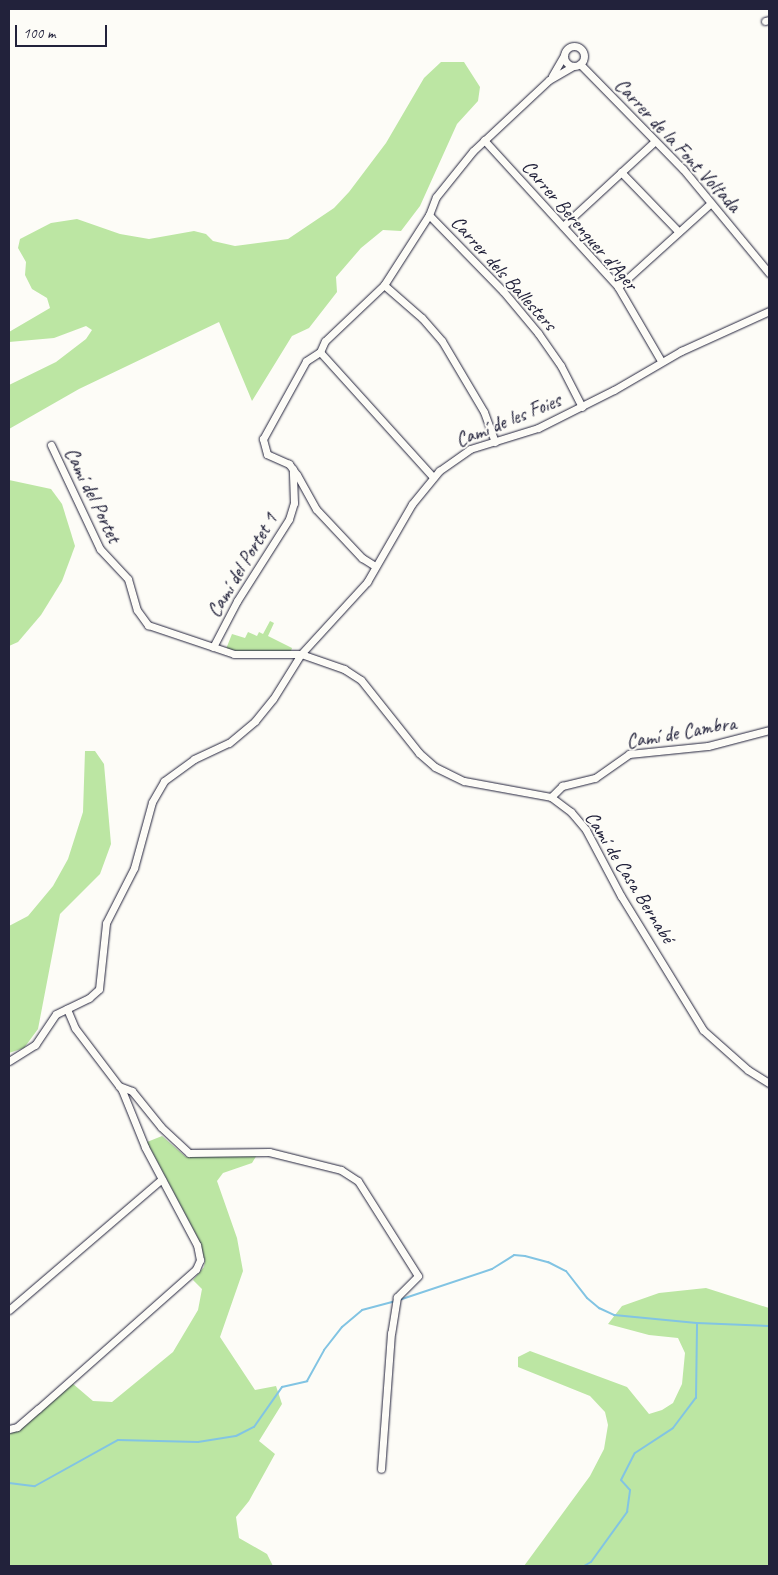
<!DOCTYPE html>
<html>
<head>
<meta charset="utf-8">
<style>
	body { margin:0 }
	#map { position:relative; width:778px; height:1575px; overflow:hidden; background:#fdfcf7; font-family:Caveat,sans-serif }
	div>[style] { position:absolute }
	.green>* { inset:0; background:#bce6a3 }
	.stream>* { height:2px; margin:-1px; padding:0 1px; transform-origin:1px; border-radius:1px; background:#82c4e3 }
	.roads { filter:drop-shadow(0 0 1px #22223b) drop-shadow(0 0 1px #22223b) }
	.minor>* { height:7px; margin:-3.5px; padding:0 3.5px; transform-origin:3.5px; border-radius:3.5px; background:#fdfcf7 }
	.minor>.ring { margin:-3.5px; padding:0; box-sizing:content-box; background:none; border:7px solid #fdfcf7; border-radius:50% }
	span { translate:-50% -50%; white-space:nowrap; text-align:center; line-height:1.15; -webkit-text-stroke:4px #fdfcf7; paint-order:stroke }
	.street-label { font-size:20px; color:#22223b }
	.frame { position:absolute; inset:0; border:10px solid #22223b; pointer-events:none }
	.scale { position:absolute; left:15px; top:25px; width:92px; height:22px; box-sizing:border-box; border:2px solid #22223b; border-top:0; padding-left:6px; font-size:15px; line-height:18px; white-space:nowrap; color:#22223b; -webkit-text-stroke:4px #fdfcf7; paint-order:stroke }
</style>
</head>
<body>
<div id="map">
	<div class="green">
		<div style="clip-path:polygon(441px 62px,464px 62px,480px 87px,478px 101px,457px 124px,420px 206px,401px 231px,383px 230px,361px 248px,336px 277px,337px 292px,309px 328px,292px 336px,252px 401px,219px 322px,79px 389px,9px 429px,9px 385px,56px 362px,86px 339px,92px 330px,86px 326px,54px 338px,9px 342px,9px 332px,50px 308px,47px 298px,32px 289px,25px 275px,26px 262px,18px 248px,20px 239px,51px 223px,77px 219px,120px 234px,149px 239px,194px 231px,206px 234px,213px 241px,235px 246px,288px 239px,334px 208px,349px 192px,386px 143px,424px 78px)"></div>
		<div style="clip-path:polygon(9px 480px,51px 489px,62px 504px,75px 546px,62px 581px,41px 615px,18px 642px,9px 646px)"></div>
		<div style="clip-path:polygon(270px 621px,274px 623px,268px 636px,292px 648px,291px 651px,243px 652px,226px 649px,232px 634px,245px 638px,248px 632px,257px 636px,259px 632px,263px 634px)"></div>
		<div style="clip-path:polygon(85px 751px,95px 751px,104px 764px,111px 844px,100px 874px,60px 914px,38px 1029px,24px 1048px,9px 1053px,9px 926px,28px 916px,53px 886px,68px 859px,83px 812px)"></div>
		<div style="clip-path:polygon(162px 1136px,186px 1157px,257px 1155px,252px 1163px,223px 1173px,217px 1181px,237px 1238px,243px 1271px,220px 1337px,255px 1390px,276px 1386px,282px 1404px,259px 1441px,275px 1454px,249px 1501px,236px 1517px,239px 1538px,267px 1554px,273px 1566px,9px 1566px,9px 1434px,21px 1429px,72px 1383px,93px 1401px,112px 1402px,173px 1352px,198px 1310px,202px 1289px,193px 1280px,204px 1267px,205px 1261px,198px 1238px,147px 1142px)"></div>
		<div style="clip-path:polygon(706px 1288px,769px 1308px,769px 1566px,524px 1566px,590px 1476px,604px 1449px,608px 1425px,605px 1412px,590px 1396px,518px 1367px,518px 1357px,530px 1351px,627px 1387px,649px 1414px,662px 1410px,673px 1403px,682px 1384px,685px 1353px,678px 1338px,649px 1335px,608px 1324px,622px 1306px,659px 1293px)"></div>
	</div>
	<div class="stream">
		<div style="left:399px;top:1300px;width:98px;rotate:-18.4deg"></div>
		<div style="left:492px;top:1269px;width:26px;rotate:-32deg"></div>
		<div style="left:514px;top:1255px;width:11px;rotate:5deg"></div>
		<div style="left:525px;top:1256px;width:24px;rotate:15deg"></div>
		<div style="left:548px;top:1262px;width:20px;rotate:27deg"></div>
		<div style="left:566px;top:1271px;width:34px;rotate:52deg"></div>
		<div style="left:587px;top:1298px;width:16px;rotate:40deg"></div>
		<div style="left:599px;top:1308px;width:17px;rotate:25deg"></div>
		<div style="left:614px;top:1315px;width:83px;rotate:5.5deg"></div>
		<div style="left:9px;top:1483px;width:26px;rotate:7deg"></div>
		<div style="left:35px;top:1486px;width:95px;rotate:-29deg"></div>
		<div style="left:118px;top:1440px;width:80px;rotate:1.4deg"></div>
		<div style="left:198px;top:1442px;width:38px;rotate:-9deg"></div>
		<div style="left:236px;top:1436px;width:20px;rotate:-27deg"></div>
		<div style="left:254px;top:1427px;width:49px;rotate:-55deg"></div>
		<div style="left:282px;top:1387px;width:26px;rotate:-13deg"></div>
		<div style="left:307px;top:1381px;width:35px;rotate:-61deg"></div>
		<div style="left:324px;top:1350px;width:29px;rotate:-52deg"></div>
		<div style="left:342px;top:1327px;width:26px;rotate:-40deg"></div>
		<div style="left:362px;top:1310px;width:34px;rotate:-15deg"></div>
		<div style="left:584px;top:1566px;width:8px;rotate:-30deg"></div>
		<div style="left:591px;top:1562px;width:62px;rotate:-54.2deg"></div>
		<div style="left:627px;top:1512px;width:22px;rotate:-82deg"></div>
		<div style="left:630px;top:1490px;width:13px;rotate:-132deg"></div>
		<div style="left:621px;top:1480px;width:30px;rotate:-63deg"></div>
		<div style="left:635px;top:1453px;width:45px;rotate:-33.3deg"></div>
		<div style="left:673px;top:1428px;width:38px;rotate:-53deg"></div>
		<div style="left:696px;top:1398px;width:75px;rotate:-89.2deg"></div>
		<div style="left:697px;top:1323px;width:72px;rotate:2.4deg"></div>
	</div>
	<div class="roads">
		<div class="minor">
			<div style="left:765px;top:21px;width:4px;rotate:-14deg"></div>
			<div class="ring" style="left:564px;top:46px;width:13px;height:13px"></div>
			<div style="left:580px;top:64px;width:147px;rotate:45.6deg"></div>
			<div style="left:683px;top:169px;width:135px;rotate:50.4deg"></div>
			<div style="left:552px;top:76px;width:24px;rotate:-60deg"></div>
			<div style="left:484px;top:140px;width:199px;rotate:47.6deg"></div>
			<div style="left:618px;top:287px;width:86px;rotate:59.8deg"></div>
			<div style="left:621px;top:172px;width:83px;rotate:46deg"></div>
			<div style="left:429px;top:215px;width:106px;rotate:45.8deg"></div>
			<div style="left:503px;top:291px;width:55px;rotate:50.2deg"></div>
			<div style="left:538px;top:333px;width:40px;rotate:55.1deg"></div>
			<div style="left:561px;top:366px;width:46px;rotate:62.9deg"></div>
			<div style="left:563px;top:226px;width:124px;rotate:-42.7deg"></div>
			<div style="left:384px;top:285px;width:50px;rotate:41deg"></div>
			<div style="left:422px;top:318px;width:30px;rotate:49deg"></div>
			<div style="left:442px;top:341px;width:82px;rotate:59.4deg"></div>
			<div style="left:484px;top:412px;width:32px;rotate:70deg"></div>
			<div style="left:618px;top:287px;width:125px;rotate:-42.1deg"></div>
			<div style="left:320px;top:352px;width:169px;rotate:47.9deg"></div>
			<div style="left:51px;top:445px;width:115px;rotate:64.8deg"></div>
			<div style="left:100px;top:549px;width:41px;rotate:47deg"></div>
			<div style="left:128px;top:579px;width:32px;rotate:74deg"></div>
			<div style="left:137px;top:610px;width:19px;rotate:54deg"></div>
			<div style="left:148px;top:625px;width:91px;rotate:18.6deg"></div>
			<div style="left:234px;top:654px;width:67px"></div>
			<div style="left:301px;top:654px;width:46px;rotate:19.2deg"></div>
			<div style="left:344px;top:669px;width:20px;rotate:33deg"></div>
			<div style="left:361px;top:680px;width:93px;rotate:51.5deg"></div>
			<div style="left:419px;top:753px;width:21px;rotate:41deg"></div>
			<div style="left:435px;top:767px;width:32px;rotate:26deg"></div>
			<div style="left:464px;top:781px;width:88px;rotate:10.4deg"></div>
			<div style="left:551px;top:797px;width:25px;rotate:37deg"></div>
			<div style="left:571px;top:812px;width:23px;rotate:50deg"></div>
			<div style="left:586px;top:830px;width:75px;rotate:62.1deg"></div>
			<div style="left:621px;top:896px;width:157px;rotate:58.5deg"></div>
			<div style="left:703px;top:1030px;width:60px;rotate:41.6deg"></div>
			<div style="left:748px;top:1070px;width:25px;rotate:32deg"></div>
			<div style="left:375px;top:566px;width:15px;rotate:-148deg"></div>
			<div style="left:362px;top:558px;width:67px;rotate:-133.2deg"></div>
			<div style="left:316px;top:509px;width:39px;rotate:-119deg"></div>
			<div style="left:297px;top:475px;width:14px;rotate:-126deg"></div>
			<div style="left:289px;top:464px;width:24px;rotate:-156deg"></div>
			<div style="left:267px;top:454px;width:16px;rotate:-105deg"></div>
			<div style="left:263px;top:439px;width:89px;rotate:-61.1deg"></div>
			<div style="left:306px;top:361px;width:17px;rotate:-33deg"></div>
			<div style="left:320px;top:352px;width:12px;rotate:-66deg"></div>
			<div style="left:325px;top:341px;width:81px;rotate:-43.5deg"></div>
			<div style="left:384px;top:285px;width:83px;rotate:-57.3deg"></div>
			<div style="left:429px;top:215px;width:19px;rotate:-69deg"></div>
			<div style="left:436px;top:197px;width:59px;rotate:-51.2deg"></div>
			<div style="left:473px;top:151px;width:104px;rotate:-43.1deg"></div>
			<div style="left:549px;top:80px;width:28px;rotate:-30deg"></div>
			<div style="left:213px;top:647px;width:52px;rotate:-62.4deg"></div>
			<div style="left:237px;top:601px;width:97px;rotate:-57.6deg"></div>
			<div style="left:289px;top:519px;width:17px;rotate:-73deg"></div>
			<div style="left:294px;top:503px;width:34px;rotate:-92deg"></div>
			<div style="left:551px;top:797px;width:16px;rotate:-45deg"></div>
			<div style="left:562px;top:786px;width:34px;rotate:-14deg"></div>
			<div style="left:595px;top:778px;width:42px;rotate:-35.2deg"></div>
			<div style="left:629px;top:754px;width:79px;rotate:-5.8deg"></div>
			<div style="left:708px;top:746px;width:63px;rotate:-14.7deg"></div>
			<div style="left:9px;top:1061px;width:31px;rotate:-32deg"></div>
			<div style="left:35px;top:1045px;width:37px;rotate:-56deg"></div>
			<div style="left:56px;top:1014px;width:37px;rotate:-26deg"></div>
			<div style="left:89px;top:998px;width:13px;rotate:-42deg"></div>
			<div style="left:99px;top:989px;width:66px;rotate:-83.9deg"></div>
			<div style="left:106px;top:923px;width:62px;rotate:-63deg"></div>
			<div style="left:134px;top:868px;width:68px;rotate:-74.7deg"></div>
			<div style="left:152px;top:802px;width:24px;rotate:-60deg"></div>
			<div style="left:164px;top:781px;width:37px;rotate:-36deg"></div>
			<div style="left:194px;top:759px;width:38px;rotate:-25deg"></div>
			<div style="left:229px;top:743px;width:34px;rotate:-40deg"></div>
			<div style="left:255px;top:721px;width:28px;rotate:-51deg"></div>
			<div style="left:273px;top:699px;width:53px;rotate:-58.1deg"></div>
			<div style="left:301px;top:654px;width:98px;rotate:-47.5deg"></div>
			<div style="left:367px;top:582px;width:90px;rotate:-60deg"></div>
			<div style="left:412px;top:504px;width:43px;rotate:-50.7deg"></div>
			<div style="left:439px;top:471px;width:38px;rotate:-35deg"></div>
			<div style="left:470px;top:449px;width:71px;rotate:-17.2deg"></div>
			<div style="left:538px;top:428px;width:85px;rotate:-26.6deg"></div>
			<div style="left:614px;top:390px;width:78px;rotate:-30.2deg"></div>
			<div style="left:681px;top:351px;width:97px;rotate:-24.4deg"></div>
			<div style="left:119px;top:1086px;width:14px;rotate:21deg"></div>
			<div style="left:132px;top:1091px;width:46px;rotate:51.1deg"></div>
			<div style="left:161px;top:1127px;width:38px;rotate:43deg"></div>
			<div style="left:189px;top:1153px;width:80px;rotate:-0.7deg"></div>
			<div style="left:269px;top:1152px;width:74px;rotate:14deg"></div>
			<div style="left:341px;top:1170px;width:20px;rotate:33deg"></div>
			<div style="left:358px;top:1181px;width:112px;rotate:57.7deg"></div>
			<div style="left:418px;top:1276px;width:30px;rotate:135deg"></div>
			<div style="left:397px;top:1297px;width:36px;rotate:99deg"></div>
			<div style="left:391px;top:1333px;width:136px;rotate:94.2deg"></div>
			<div style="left:9px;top:1310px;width:201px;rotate:-40.6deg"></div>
			<div style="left:9px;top:1429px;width:8px;rotate:-14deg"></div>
			<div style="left:17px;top:1427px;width:28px;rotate:-41deg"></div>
			<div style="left:38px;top:1409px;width:211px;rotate:-41.5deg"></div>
			<div style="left:196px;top:1269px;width:10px;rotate:-66deg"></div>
			<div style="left:200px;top:1260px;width:15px;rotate:-101deg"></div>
			<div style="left:197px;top:1245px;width:111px;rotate:-118deg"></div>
			<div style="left:145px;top:1147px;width:61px;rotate:-112deg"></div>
			<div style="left:122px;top:1090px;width:78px;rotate:-127.2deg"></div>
			<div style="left:75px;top:1028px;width:21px;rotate:-113deg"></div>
		</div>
	</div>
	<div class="street-label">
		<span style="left:678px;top:145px;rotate:47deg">Carrer de la Font Voltada</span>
		<span style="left:580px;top:225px;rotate:49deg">Carrer Berenguer d'Ager</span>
		<span style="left:504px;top:273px;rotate:48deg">Carrer dels Ballesters</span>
		<span style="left:508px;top:420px;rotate:-22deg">Camí de les Foies</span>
		<span style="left:93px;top:495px;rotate:64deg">Camí del Portet</span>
		<span style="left:242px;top:565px;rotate:-59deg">Camí del Portet 1</span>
		<span style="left:681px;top:732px;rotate:-10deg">Camí de Cambra</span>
		<span style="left:630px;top:877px;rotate:58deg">Camí de Casa Bernabé</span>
	</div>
	<div class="frame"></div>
	<div class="scale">100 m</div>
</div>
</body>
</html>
